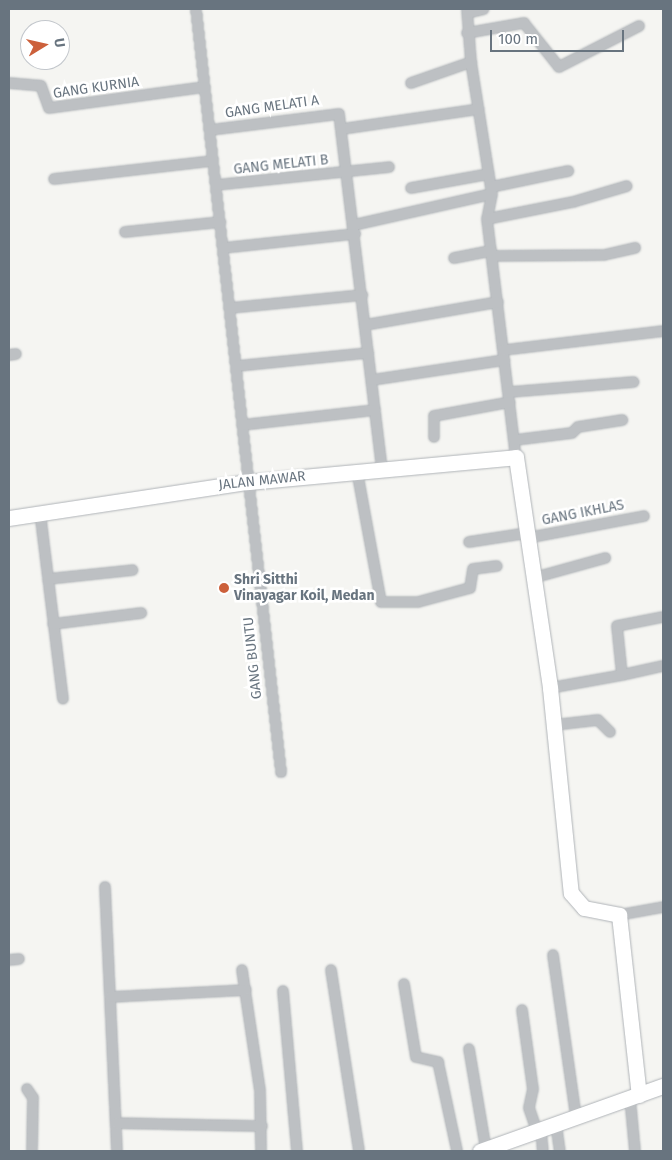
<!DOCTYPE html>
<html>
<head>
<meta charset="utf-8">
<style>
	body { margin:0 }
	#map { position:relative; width:672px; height:1160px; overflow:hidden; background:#f5f5f2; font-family:"Fira Sans",sans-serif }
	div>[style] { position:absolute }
	.roads { filter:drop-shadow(0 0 1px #b0b4b8) drop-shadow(0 0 1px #b0b4b8) }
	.street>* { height:10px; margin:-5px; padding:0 5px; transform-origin:5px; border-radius:5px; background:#bdc0c3 }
	.secondary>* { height:15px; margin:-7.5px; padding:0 7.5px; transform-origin:7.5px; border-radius:7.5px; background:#fff }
	.dots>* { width:14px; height:14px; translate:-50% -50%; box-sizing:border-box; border:2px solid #fff; border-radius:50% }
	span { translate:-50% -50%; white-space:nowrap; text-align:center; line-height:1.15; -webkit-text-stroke:5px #fff; paint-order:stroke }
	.street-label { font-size:14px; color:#68747f }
	.poi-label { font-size:14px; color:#68747f; font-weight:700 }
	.left { translate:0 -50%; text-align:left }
	.frame { position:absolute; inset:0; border:10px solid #68747f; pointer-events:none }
	.north { position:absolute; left:20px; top:20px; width:50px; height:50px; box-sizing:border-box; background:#fff; border:1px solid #c3c7cc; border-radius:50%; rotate:81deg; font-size:14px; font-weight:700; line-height:20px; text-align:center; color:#68747f }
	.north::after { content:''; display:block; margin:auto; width:18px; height:22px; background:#cc603b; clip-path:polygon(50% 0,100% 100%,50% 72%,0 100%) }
	.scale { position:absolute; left:490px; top:30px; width:134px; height:22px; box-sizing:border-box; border:2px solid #68747f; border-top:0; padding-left:6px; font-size:15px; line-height:18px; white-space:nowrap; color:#68747f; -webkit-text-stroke:4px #fff; paint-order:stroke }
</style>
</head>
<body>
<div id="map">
	<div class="roads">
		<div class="street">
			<div style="left:196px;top:9px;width:768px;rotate:83.64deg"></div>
			<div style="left:467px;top:9px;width:53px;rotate:85.7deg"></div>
			<div style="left:471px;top:62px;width:134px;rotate:81deg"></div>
			<div style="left:492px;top:194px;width:25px;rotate:101deg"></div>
			<div style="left:487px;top:219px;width:240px;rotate:83.1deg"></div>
			<div style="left:468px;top:13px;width:16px;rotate:-14deg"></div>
			<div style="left:467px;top:33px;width:58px;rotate:-10deg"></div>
			<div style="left:524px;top:23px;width:56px;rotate:51.5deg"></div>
			<div style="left:559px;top:67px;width:90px;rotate:-27.1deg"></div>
			<div style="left:9px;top:83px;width:32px;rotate:5deg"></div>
			<div style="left:41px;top:86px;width:23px;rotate:70deg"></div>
			<div style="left:49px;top:108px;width:157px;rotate:-7.7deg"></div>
			<div style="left:411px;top:83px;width:64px;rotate:-19.3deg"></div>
			<div style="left:342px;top:129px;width:138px;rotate:-8.3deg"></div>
			<div style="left:210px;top:130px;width:130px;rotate:-7.1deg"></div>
			<div style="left:339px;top:114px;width:358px;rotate:83.1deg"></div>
			<div style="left:54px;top:179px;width:160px;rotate:-6.5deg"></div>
			<div style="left:216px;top:185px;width:174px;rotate:-5.9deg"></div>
			<div style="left:491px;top:187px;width:79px;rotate:-11.7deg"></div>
			<div style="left:411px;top:188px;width:79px;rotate:-10.2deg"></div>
			<div style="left:487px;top:219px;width:88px;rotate:-11.2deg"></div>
			<div style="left:573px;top:202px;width:56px;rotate:-16.5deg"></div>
			<div style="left:354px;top:225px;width:141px;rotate:-12.7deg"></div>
			<div style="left:125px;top:232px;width:96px;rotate:-6deg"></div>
			<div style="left:223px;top:248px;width:133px;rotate:-6.1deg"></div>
			<div style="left:492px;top:256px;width:112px;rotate:-0.5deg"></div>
			<div style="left:604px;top:255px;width:32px;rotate:-13deg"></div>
			<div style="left:454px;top:258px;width:38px;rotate:-11deg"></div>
			<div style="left:230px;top:308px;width:133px;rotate:-5.6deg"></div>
			<div style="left:365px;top:325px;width:135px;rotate:-9.8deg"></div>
			<div style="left:504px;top:350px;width:160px;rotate:-6.8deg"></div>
			<div style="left:9px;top:355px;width:7px;rotate:-8deg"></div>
			<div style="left:237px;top:366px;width:132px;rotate:-5.7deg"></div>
			<div style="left:372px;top:380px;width:134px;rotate:-8.6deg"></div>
			<div style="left:509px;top:392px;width:125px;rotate:-4.6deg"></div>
			<div style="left:242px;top:425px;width:134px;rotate:-6.4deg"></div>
			<div style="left:434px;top:437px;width:21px;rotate:-90deg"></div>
			<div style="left:434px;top:416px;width:77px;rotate:-10.4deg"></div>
			<div style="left:515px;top:440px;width:57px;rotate:-7deg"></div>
			<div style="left:572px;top:433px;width:8px;rotate:-45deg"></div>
			<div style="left:578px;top:427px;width:45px;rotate:-9deg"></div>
			<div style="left:357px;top:471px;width:133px;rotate:79.6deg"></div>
			<div style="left:381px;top:602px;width:37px"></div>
			<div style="left:418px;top:602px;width:54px;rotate:-15.1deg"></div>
			<div style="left:470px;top:588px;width:19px;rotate:-81deg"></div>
			<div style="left:473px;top:569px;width:24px;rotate:-7deg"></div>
			<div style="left:40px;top:512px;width:188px;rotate:83deg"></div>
			<div style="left:527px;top:538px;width:119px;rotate:-10.6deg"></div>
			<div style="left:469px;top:542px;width:59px;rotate:-8.8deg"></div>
			<div style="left:533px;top:578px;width:75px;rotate:-15.5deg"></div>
			<div style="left:48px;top:579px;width:85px;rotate:-6deg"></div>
			<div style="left:53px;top:624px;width:89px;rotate:-7.1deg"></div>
			<div style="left:622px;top:675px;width:42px;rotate:-12.4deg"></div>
			<div style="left:550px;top:688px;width:73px;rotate:-10.2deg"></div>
			<div style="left:622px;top:675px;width:49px;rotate:-95.8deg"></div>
			<div style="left:617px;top:626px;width:47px;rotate:-11.1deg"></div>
			<div style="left:554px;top:725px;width:44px;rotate:-6.5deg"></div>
			<div style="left:598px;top:720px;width:17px;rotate:45deg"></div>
			<div style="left:105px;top:887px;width:264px;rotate:87.4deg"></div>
			<div style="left:619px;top:915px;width:45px;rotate:-10.3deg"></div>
			<div style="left:553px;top:955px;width:164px;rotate:81.9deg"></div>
			<div style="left:9px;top:960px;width:10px;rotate:-6deg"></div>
			<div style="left:242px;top:970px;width:122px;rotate:81.5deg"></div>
			<div style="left:260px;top:1091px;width:60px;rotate:89deg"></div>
			<div style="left:331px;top:970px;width:183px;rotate:81.2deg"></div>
			<div style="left:404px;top:984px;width:74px;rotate:80.7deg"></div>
			<div style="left:416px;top:1057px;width:23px;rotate:13deg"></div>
			<div style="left:438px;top:1062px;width:91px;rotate:77.9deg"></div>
			<div style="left:283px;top:991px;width:161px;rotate:85deg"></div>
			<div style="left:111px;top:997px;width:135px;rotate:-3deg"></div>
			<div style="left:522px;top:1010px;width:80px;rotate:82.1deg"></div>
			<div style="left:533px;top:1089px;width:19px;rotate:102deg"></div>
			<div style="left:529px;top:1108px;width:24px;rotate:71deg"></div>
			<div style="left:469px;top:1049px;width:101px;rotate:80.4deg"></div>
			<div style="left:27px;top:1089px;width:11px;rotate:56deg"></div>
			<div style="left:33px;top:1098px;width:53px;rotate:91.1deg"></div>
			<div style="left:630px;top:1098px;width:53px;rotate:84.6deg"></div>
			<div style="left:116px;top:1123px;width:146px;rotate:1.2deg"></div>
			<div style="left:556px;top:1124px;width:27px;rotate:82deg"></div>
			<div style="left:541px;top:1130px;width:21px;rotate:85deg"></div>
		</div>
		<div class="secondary">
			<div style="left:9px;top:518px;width:242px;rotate:-8.6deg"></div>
			<div style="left:248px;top:482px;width:269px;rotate:-5.3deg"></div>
			<div style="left:516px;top:457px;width:233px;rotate:81.6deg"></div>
			<div style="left:550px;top:688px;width:206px;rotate:84.2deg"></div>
			<div style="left:571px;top:893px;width:20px;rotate:49deg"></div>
			<div style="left:584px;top:908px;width:36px;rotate:11deg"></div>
			<div style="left:619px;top:915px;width:181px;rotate:83.7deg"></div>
			<div style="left:480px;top:1151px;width:194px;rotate:-19.6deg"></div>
		</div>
	</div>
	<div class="dots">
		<div style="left:224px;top:588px;background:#cc603b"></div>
	</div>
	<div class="street-label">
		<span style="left:96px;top:88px;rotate:-8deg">GANG KURNIA</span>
		<span style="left:272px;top:107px;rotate:-8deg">GANG MELATI A</span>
		<span style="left:281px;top:165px;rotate:-6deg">GANG MELATI B</span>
		<span style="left:262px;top:481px;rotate:-6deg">JALAN MAWAR</span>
		<span style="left:583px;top:513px;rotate:-11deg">GANG IKHLAS</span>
		<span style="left:253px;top:658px;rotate:-96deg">GANG BUNTU</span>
	</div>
	<div class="poi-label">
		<span class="left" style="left:234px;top:588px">Shri Sitthi<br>Vinayagar Koil, Medan</span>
	</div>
	<div class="frame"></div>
	<div class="north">U</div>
	<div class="scale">100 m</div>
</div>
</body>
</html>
